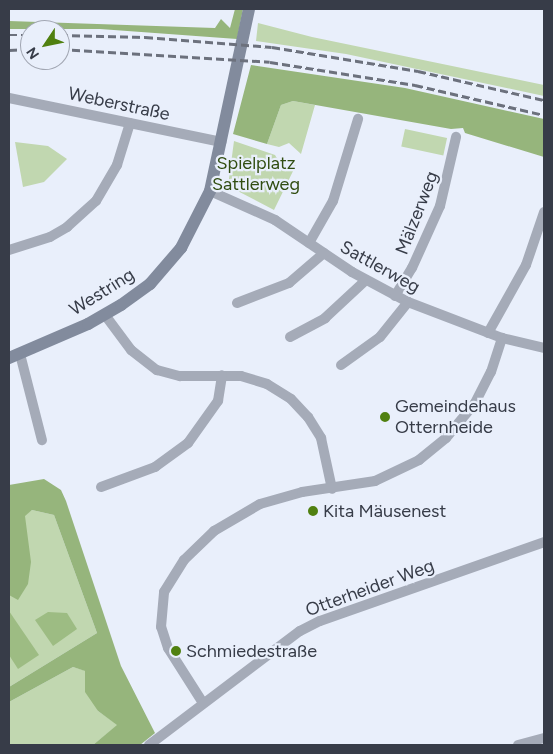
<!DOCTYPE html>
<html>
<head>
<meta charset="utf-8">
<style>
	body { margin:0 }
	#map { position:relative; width:553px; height:754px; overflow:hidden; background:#e9effb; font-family:Figtree,sans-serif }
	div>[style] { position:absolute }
	.green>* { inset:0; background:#c1d7b0; transform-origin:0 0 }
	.forest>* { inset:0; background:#96b57c }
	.water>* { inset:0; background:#9dbc83 }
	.street>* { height:10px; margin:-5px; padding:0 5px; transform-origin:5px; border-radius:5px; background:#a5abb8 }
	.secondary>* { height:12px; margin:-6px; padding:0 6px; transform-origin:6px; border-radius:6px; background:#828b9d }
	.rail>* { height:2.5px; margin-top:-1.25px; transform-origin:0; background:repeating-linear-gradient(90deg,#6c717d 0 8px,transparent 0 12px) }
	.dots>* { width:14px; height:14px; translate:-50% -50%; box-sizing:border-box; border:2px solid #e9effb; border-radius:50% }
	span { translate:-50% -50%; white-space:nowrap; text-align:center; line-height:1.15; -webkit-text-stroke:4.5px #e9effb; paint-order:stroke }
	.street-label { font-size:18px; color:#373c48 }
	.park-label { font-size:18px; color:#314d11 }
	.poi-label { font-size:18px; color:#373c48 }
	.left { translate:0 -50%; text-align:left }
	.frame { position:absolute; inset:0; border:10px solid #373c48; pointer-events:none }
	.north { position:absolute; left:20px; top:20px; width:50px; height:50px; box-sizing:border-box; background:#e9effb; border:1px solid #a2a7b3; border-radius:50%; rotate:236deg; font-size:14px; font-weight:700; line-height:20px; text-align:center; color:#373c48 }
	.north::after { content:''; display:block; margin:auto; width:18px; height:22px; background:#508010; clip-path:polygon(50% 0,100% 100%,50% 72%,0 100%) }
</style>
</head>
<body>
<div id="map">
	<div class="green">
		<div style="clip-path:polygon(258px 23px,312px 37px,544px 85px,544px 96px,346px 54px,256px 41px)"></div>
		<div style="clip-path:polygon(293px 101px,315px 105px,301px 154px,289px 143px,279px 147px,267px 144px,281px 105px)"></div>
		<div style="left:405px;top:129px;width:43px;height:18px;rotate:12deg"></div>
		<div style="clip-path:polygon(234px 141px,275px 155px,282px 167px,296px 165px,274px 210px,228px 186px)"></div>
		<div style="clip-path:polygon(15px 142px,48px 146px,67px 159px,44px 182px,23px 187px)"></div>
		<div style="clip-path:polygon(32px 510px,54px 515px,97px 633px,9px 687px,9px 526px)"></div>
		<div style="clip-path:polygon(73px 667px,86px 671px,98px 711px,118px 725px,93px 745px,9px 745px,9px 702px)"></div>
	</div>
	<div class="forest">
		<div style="clip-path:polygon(235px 9px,243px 9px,237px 39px,100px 29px,9px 29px,9px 21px,215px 28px,221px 19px,230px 28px)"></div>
		<div style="clip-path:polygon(251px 65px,405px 88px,544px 119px,544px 157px,465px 133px,463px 128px,451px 129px,293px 101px,281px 105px,267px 144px,233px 134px)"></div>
		<div style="clip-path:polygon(44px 479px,61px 490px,66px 501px,121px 666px,155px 733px,140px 745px,93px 745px,117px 725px,98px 711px,85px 692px,85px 671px,73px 667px,9px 702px,9px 687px,97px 633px,54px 515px,32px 510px,25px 516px,31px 562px,28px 584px,18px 600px,9px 595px,9px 485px)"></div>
	</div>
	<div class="water">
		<div style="clip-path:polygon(9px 611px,39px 655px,18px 669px,9px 655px)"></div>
		<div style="clip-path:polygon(48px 612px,67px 613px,77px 629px,53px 646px,35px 620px)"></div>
	</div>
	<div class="street">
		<div style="left:9px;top:98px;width:217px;rotate:11.7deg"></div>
		<div style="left:210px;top:191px;width:71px;rotate:24deg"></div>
		<div style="left:275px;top:220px;width:93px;rotate:34deg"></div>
		<div style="left:352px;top:272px;width:64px;rotate:28.2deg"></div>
		<div style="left:408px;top:302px;width:101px;rotate:21deg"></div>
		<div style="left:502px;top:338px;width:43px;rotate:13.4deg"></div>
		<div style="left:309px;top:243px;width:48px;rotate:-60.3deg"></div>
		<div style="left:333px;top:201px;width:86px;rotate:-73deg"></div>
		<div style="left:9px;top:250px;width:43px;rotate:-17.6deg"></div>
		<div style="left:50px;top:237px;width:20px;rotate:-30deg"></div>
		<div style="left:67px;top:227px;width:39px;rotate:-42deg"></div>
		<div style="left:96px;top:201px;width:42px;rotate:-59.7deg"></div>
		<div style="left:117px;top:165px;width:44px;rotate:-72.8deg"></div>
		<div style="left:395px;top:296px;width:33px;rotate:-59deg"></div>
		<div style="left:412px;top:268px;width:68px;rotate:-65.7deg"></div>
		<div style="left:440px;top:206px;width:71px;rotate:-76.9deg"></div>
		<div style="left:237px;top:303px;width:56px;rotate:-21deg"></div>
		<div style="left:289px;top:283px;width:46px;rotate:-40.6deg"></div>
		<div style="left:105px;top:315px;width:44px;rotate:53.4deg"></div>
		<div style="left:131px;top:350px;width:33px;rotate:38deg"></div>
		<div style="left:157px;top:370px;width:24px;rotate:15deg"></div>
		<div style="left:180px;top:376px;width:61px"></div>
		<div style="left:241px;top:376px;width:27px;rotate:17deg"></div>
		<div style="left:267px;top:384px;width:28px;rotate:32deg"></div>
		<div style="left:291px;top:399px;width:25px;rotate:47deg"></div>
		<div style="left:308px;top:417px;width:25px;rotate:58deg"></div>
		<div style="left:321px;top:438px;width:52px;rotate:77.8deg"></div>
		<div style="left:488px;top:333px;width:78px;rotate:-60.8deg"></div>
		<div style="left:526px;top:265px;width:56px;rotate:-71.2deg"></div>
		<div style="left:290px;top:337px;width:40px;rotate:-28deg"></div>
		<div style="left:325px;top:318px;width:56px;rotate:-42.8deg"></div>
		<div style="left:20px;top:354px;width:89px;rotate:75.7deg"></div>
		<div style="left:341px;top:365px;width:48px;rotate:-35.7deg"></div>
		<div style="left:380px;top:337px;width:45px;rotate:-51.3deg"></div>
		<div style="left:101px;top:487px;width:58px;rotate:-20.3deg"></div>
		<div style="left:155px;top:467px;width:41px;rotate:-36deg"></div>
		<div style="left:188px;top:443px;width:52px;rotate:-54.5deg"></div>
		<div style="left:218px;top:401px;width:26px;rotate:-81deg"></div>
		<div style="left:203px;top:703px;width:65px;rotate:-122.5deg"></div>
		<div style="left:168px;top:648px;width:22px;rotate:-108deg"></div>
		<div style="left:161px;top:627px;width:35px;rotate:-85deg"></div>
		<div style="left:164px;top:592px;width:38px;rotate:-58deg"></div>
		<div style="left:184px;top:560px;width:42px;rotate:-44deg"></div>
		<div style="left:214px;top:531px;width:53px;rotate:-30.4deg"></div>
		<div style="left:260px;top:504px;width:44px;rotate:-15.9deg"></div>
		<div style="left:302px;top:492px;width:74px;rotate:-8.6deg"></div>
		<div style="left:375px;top:481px;width:49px;rotate:-25.5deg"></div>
		<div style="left:419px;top:460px;width:35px;rotate:-39deg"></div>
		<div style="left:446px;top:438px;width:45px;rotate:-50.4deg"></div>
		<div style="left:475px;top:403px;width:35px;rotate:-63deg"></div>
		<div style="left:491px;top:372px;width:36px;rotate:-72deg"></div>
		<div style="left:149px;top:745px;width:189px;rotate:-37.1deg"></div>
		<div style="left:300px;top:631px;width:22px;rotate:-27deg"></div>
		<div style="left:320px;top:621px;width:238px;rotate:-19.4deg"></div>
		<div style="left:518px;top:745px;width:27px;rotate:-15deg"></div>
	</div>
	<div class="secondary">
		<div style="left:9px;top:358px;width:86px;rotate:-23.3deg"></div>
		<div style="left:88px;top:324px;width:38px;rotate:-30deg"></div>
		<div style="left:121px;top:305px;width:36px;rotate:-36deg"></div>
		<div style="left:150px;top:284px;width:48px;rotate:-49.3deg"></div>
		<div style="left:181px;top:248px;width:64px;rotate:-63deg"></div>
		<div style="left:210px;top:191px;width:186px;rotate:-77.9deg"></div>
	</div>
	<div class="rail">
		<div style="left:9px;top:35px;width:21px"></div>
		<div style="left:60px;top:35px;width:85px;rotate:1.3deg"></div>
		<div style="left:145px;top:37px;width:127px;rotate:4.5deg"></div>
		<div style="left:272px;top:47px;width:148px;rotate:9.3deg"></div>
		<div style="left:418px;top:71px;width:129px;rotate:13deg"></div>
		<div style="left:60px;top:49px;width:210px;rotate:3.5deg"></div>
		<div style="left:270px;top:62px;width:147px;rotate:9deg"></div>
		<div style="left:415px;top:85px;width:132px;rotate:13.1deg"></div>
		<div style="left:9px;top:50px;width:21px;rotate:-3deg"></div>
	</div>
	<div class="dots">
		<div style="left:385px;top:417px;background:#508010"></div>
		<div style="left:313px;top:511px;background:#508010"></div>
		<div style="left:176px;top:651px;background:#508010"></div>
	</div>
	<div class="street-label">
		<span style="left:119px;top:104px;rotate:12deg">Weberstraße</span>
		<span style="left:417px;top:213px;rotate:-69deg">Mälzerweg</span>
		<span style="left:380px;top:267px;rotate:29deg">Sattlerweg</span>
		<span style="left:102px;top:292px;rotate:-32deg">Westring</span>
		<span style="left:370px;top:588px;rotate:-20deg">Otterheider Weg</span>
	</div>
	<div class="park-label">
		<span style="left:256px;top:174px">Spielplatz<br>Sattlerweg</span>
	</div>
	<div class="poi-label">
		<span class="left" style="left:395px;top:417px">Gemeindehaus<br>Otternheide</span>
		<span class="left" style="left:323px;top:511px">Kita Mäusenest</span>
		<span class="left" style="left:186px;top:651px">Schmiedestraße</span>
	</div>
	<div class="frame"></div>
	<div class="north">N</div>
</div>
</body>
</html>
